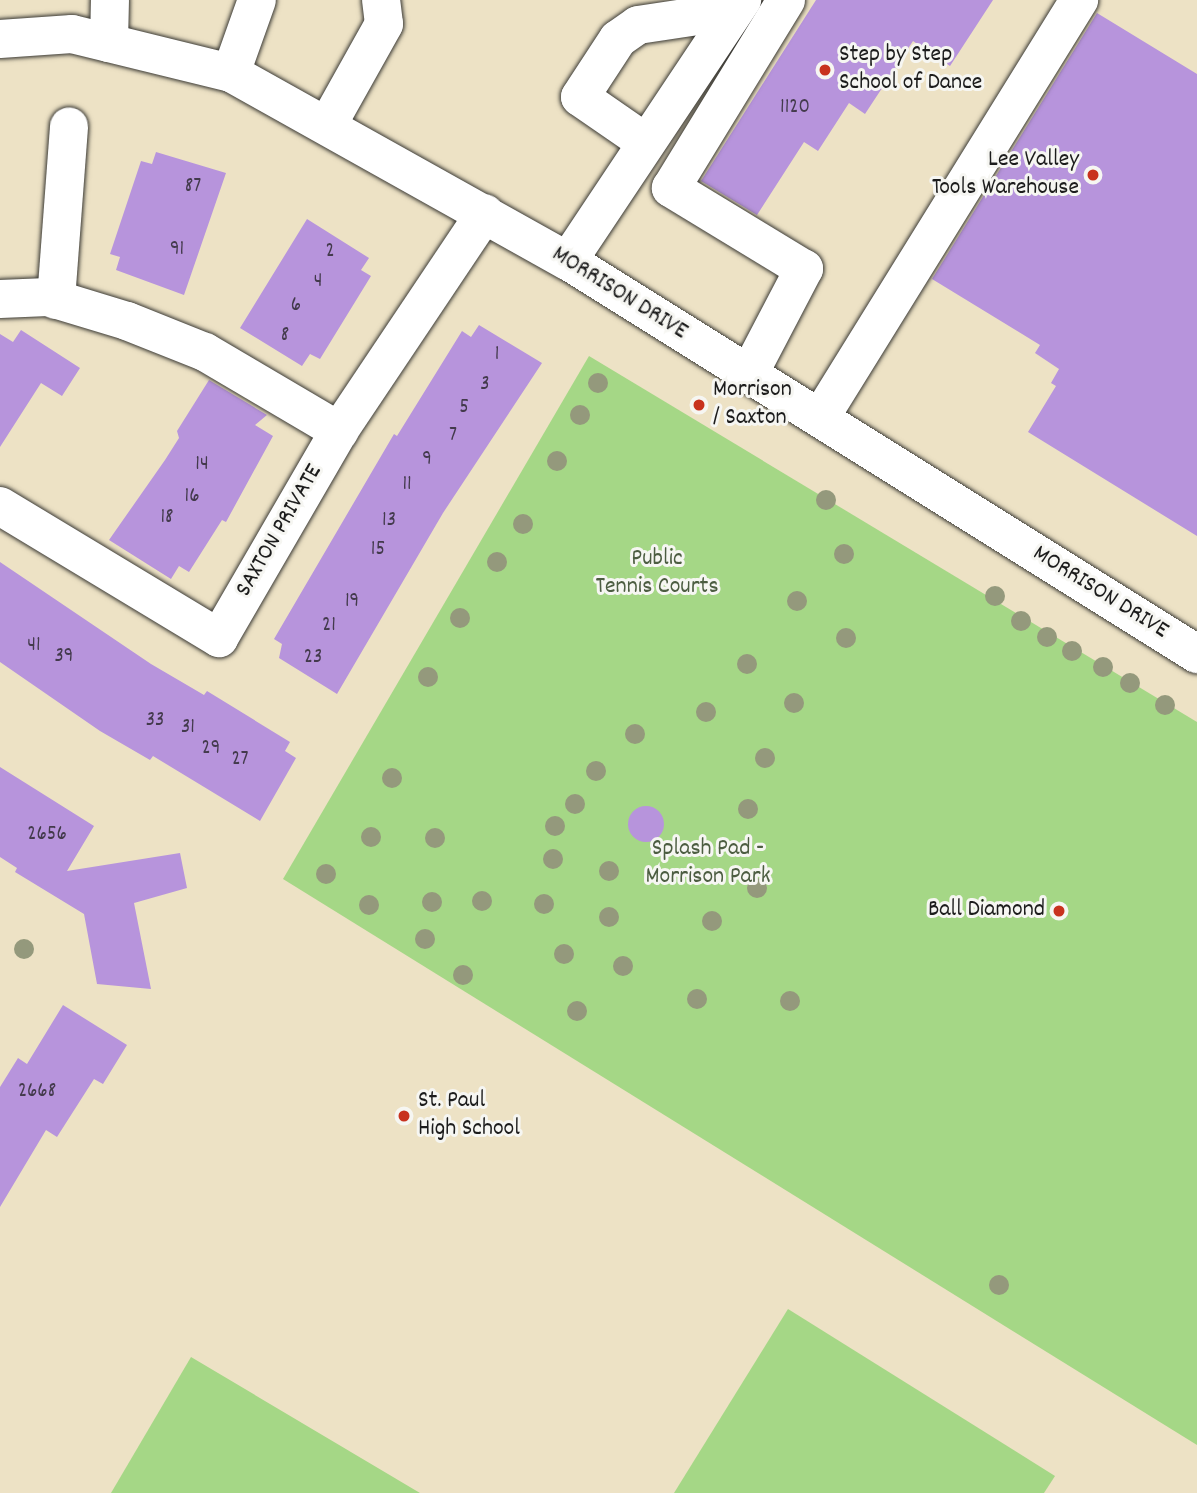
<!DOCTYPE html>
<html>
<head>
<meta charset="utf-8">
<style>
	body { margin:0 }
	#map { position:relative; width:1197px; height:1493px; overflow:hidden; background:#ede2c5; font-family:Dekko,sans-serif }
	div>[style] { position:absolute }
	.green>* { inset:0; background:#a5d786 }
	.building>* { inset:0; background:#b794dc }
	.round { border-radius:50% }
	.roads { filter:drop-shadow(0 0 2px #3b3a35) drop-shadow(0 0 2px #3b3a35) }
	.minor>* { height:38px; margin:-19px; padding:0 19px; transform-origin:19px; border-radius:19px; background:#fff }
	.trees>* { width:20px; height:20px; margin:-10px; border-radius:50%; background:#94997c }
	.dots>* { width:19px; height:19px; translate:-50% -50%; box-sizing:border-box; border:4px solid #f6f6f2; border-radius:50% }
	span { translate:-50% -50%; white-space:nowrap; text-align:center; line-height:1.15; -webkit-text-stroke:6px #f6f6f2; paint-order:stroke }
	.number-label { font-size:21px; color:#433a4c }
	.number-label span { -webkit-text-stroke-width:0 }
	.poi-label { font-size:24px; color:#1c1c1c }
	.left { translate:0 -50%; text-align:left }
	.right { translate:-100% -50%; text-align:right }
	.street-label { font-size:24px; color:#1c1c1c }
	.park-label { font-size:24px; color:#4c5d41 }
</style>
</head>
<body>
<div id="map">
	<div class="green">
		<div style="clip-path:polygon(589px 356px,1197px 722px,1197px 1445px,283px 879px)"></div>
		<div style="clip-path:polygon(788px 1309px,1055px 1476px,1044px 1493px,674px 1493px)"></div>
		<div style="clip-path:polygon(191px 1357px,420px 1493px,111px 1493px)"></div>
	</div>
	<div class="building">
		<div style="clip-path:polygon(816px 0,993px 0,950px 66px,913px 41px,865px 114px,849px 103px,818px 151px,804px 142px,757px 215px,701px 181px)"></div>
		<div style="clip-path:polygon(1097px 13px,1197px 74px,1197px 536px,1028px 432px,1056px 386px,1051px 383px,1059px 369px,1035px 353px,1040px 345px,932px 279px)"></div>
		<div style="clip-path:polygon(156px 152px,226px 173px,184px 295px,116px 270px,120px 257px,110px 254px,141px 161px,152px 164px)"></div>
		<div style="clip-path:polygon(307px 219px,369px 258px,361px 270px,371px 276px,320px 359px,310px 354px,302px 366px,240px 328px)"></div>
		<div style="clip-path:polygon(479px 325px,542px 363px,443px 513px,337px 694px,279px 658px,282px 644px,274px 639px,394px 434px,397px 436px,462px 331px,471px 337px)"></div>
		<div style="clip-path:polygon(21px 330px,80px 368px,62px 396px,41px 383px,0 447px,0 334px,13px 342px)"></div>
		<div style="clip-path:polygon(209px 380px,267px 415px,255px 425px,273px 436px,226px 522px,222px 520px,189px 572px,179px 566px,171px 579px,109px 540px,165px 460px,179px 438px,177px 431px)"></div>
		<div style="clip-path:polygon(0 562px,151px 664px,204px 695px,207px 691px,290px 742px,285px 751px,296px 758px,260px 821px,153px 756px,150px 760px,100px 731px,0 662px)"></div>
		<div style="clip-path:polygon(0 767px,94px 826px,67px 871px,180px 853px,187px 888px,134px 903px,151px 989px,97px 984px,84px 914px,15px 872px,17px 868px,0 857px)"></div>
		<div class="round" style="left:628px;top:806px;width:36px;height:36px"></div>
		<div style="clip-path:polygon(63px 1005px,127px 1045px,103px 1084px,94px 1079px,57px 1137px,46px 1130px,0 1207px,0 1087px,18px 1058px,27px 1064px)"></div>
	</div>
	<div class="roads">
		<div class="minor">
			<div style="left:0;top:39px;width:72px;rotate:-4deg"></div>
			<div style="left:72px;top:34px;width:164px;rotate:13.8deg"></div>
			<div style="left:231px;top:73px;width:386px;rotate:29.2deg"></div>
			<div style="left:568px;top:261px;width:742px;rotate:32deg"></div>
			<div style="left:109px;top:43px;width:43px;rotate:-88.7deg"></div>
			<div style="left:231px;top:73px;width:77px;rotate:-70.4deg"></div>
			<div style="left:327px;top:126px;width:117px;rotate:-60.8deg"></div>
			<div style="left:384px;top:24px;width:24px;rotate:-97deg"></div>
			<div style="left:645px;top:142px;width:79px;rotate:-145.3deg"></div>
			<div style="left:580px;top:97px;width:69px;rotate:-56.8deg"></div>
			<div style="left:618px;top:39px;width:24px;rotate:-35deg"></div>
			<div style="left:638px;top:25px;width:94px;rotate:-8.6deg"></div>
			<div style="left:568px;top:261px;width:314px;rotate:-56.3deg"></div>
			<div style="left:0;top:299px;width:48px;rotate:-2.4deg"></div>
			<div style="left:48px;top:297px;width:83px;rotate:16.9deg"></div>
			<div style="left:127px;top:321px;width:84px;rotate:21.7deg"></div>
			<div style="left:205px;top:352px;width:156px;rotate:30.5deg"></div>
			<div style="left:56px;top:300px;width:174px;rotate:-85.7deg"></div>
			<div style="left:749px;top:374px;width:119px;rotate:-62.4deg"></div>
			<div style="left:804px;top:269px;width:156px;rotate:-148.7deg"></div>
			<div style="left:671px;top:188px;width:220px;rotate:-58.5deg"></div>
			<div style="left:820px;top:418px;width:492px;rotate:-58.2deg"></div>
			<div style="left:0;top:506px;width:256px;rotate:31.1deg"></div>
			<div style="left:219px;top:638px;width:239px;rotate:-59.9deg"></div>
			<div style="left:339px;top:431px;width:262px;rotate:-56.2deg"></div>
		</div>
	</div>
	<div class="trees">
		<div style="left:598px;top:383px"></div>
		<div style="left:580px;top:415px"></div>
		<div style="left:557px;top:461px"></div>
		<div style="left:826px;top:500px"></div>
		<div style="left:523px;top:524px"></div>
		<div style="left:844px;top:554px"></div>
		<div style="left:497px;top:562px"></div>
		<div style="left:995px;top:596px"></div>
		<div style="left:797px;top:601px"></div>
		<div style="left:460px;top:618px"></div>
		<div style="left:1021px;top:621px"></div>
		<div style="left:1047px;top:637px"></div>
		<div style="left:846px;top:638px"></div>
		<div style="left:1072px;top:651px"></div>
		<div style="left:747px;top:664px"></div>
		<div style="left:1103px;top:667px"></div>
		<div style="left:428px;top:677px"></div>
		<div style="left:1130px;top:683px"></div>
		<div style="left:794px;top:703px"></div>
		<div style="left:1165px;top:705px"></div>
		<div style="left:706px;top:712px"></div>
		<div style="left:635px;top:734px"></div>
		<div style="left:765px;top:758px"></div>
		<div style="left:596px;top:771px"></div>
		<div style="left:392px;top:778px"></div>
		<div style="left:575px;top:804px"></div>
		<div style="left:748px;top:809px"></div>
		<div style="left:555px;top:826px"></div>
		<div style="left:371px;top:837px"></div>
		<div style="left:435px;top:838px"></div>
		<div style="left:553px;top:859px"></div>
		<div style="left:609px;top:871px"></div>
		<div style="left:326px;top:874px"></div>
		<div style="left:757px;top:888px"></div>
		<div style="left:482px;top:901px"></div>
		<div style="left:432px;top:902px"></div>
		<div style="left:544px;top:904px"></div>
		<div style="left:369px;top:905px"></div>
		<div style="left:609px;top:917px"></div>
		<div style="left:712px;top:921px"></div>
		<div style="left:425px;top:939px"></div>
		<div style="left:24px;top:949px"></div>
		<div style="left:564px;top:954px"></div>
		<div style="left:623px;top:966px"></div>
		<div style="left:463px;top:975px"></div>
		<div style="left:697px;top:999px"></div>
		<div style="left:790px;top:1001px"></div>
		<div style="left:577px;top:1011px"></div>
		<div style="left:999px;top:1285px"></div>
	</div>
	<div class="dots">
		<div style="left:825px;top:70px;background:#c8321e"></div>
		<div style="left:1093px;top:175px;background:#c8321e"></div>
		<div style="left:699px;top:405px;background:#c8321e"></div>
		<div style="left:1059px;top:911px;background:#c8321e"></div>
		<div style="left:404px;top:1116px;background:#c8321e"></div>
	</div>
	<div class="number-label">
		<span style="left:795px;top:108px">1120</span>
		<span style="left:193px;top:187px">87</span>
		<span style="left:177px;top:250px">91</span>
		<span style="left:330px;top:252px">2</span>
		<span style="left:318px;top:282px">4</span>
		<span style="left:296px;top:306px">6</span>
		<span style="left:285px;top:336px">8</span>
		<span style="left:497px;top:355px">1</span>
		<span style="left:485px;top:385px">3</span>
		<span style="left:464px;top:408px">5</span>
		<span style="left:453px;top:436px">7</span>
		<span style="left:427px;top:460px">9</span>
		<span style="left:202px;top:465px">14</span>
		<span style="left:407px;top:485px">11</span>
		<span style="left:192px;top:497px">16</span>
		<span style="left:167px;top:518px">18</span>
		<span style="left:389px;top:521px">13</span>
		<span style="left:378px;top:550px">15</span>
		<span style="left:352px;top:602px">19</span>
		<span style="left:329px;top:626px">21</span>
		<span style="left:34px;top:646px">41</span>
		<span style="left:64px;top:657px">39</span>
		<span style="left:313px;top:658px">23</span>
		<span style="left:155px;top:721px">33</span>
		<span style="left:188px;top:728px">31</span>
		<span style="left:211px;top:749px">29</span>
		<span style="left:240px;top:760px">27</span>
		<span style="left:47px;top:835px">2656</span>
		<span style="left:37px;top:1092px">2668</span>
	</div>
	<div class="poi-label">
		<span class="left" style="left:839px;top:70px">Step by Step<br>School of Dance</span>
		<span class="right" style="left:1079px;top:175px">Lee Valley<br>Tools Warehouse</span>
		<span class="left" style="left:713px;top:405px">Morrison<br>/ Saxton</span>
		<span class="right" style="left:1045px;top:911px">Ball Diamond</span>
		<span class="left" style="left:418px;top:1116px">St. Paul<br>High School</span>
	</div>
	<div class="street-label">
		<span style="left:619px;top:294px;rotate:32deg">MORRISON DRIVE</span>
		<span style="left:280px;top:531px;rotate:-60deg">SAXTON PRIVATE</span>
		<span style="left:1100px;top:593px;rotate:32deg">MORRISON DRIVE</span>
	</div>
	<div class="park-label">
		<span style="left:657px;top:574px">Public<br>Tennis Courts</span>
		<span style="left:708px;top:864px">Splash Pad -<br>Morrison Park</span>
	</div>
</div>
</body>
</html>
